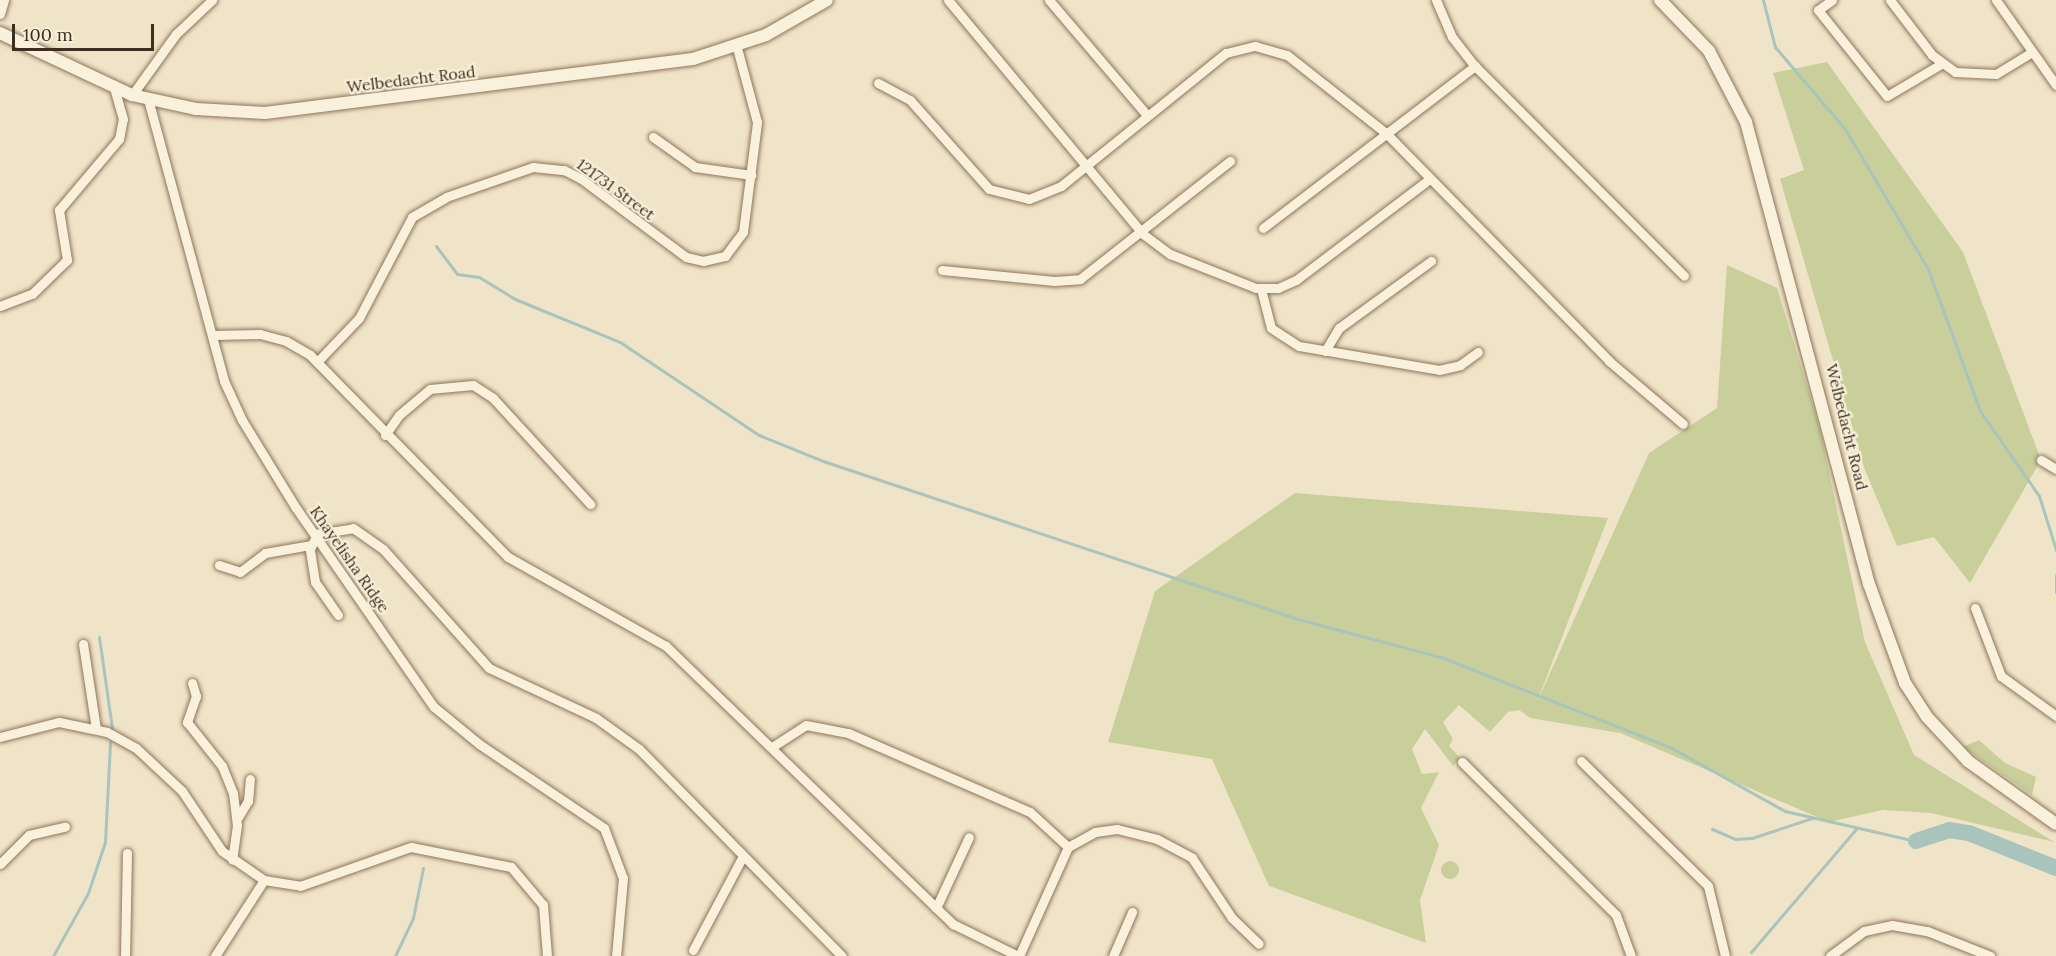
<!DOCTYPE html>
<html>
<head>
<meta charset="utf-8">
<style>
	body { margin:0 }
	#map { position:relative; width:2056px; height:956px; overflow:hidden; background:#f0e4c8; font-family:Lora,serif }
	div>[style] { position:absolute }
	.green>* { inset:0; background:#c9cf9b }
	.round { border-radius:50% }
	.stream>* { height:3px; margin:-1.5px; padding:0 1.5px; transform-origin:1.5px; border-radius:1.5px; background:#a9c4bc }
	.river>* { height:16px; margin:-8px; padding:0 8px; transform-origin:8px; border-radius:8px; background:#a9c4bc }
	.roads { filter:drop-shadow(0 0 2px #8d765c) drop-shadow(0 0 2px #8d765c) }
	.minor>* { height:9px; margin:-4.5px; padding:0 4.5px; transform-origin:4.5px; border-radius:4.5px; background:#faf1dc }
	.tertiary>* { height:12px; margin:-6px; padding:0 6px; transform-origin:6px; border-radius:6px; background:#faf1dc }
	span { translate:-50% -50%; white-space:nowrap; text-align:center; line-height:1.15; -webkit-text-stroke:4.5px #f7eed8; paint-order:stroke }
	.street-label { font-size:16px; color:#3d2e20 }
	.scale { position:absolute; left:12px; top:24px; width:142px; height:27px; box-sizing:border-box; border:3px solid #3d2e20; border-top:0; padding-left:8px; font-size:18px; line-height:21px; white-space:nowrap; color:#3d2e20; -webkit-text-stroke:4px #f7eed8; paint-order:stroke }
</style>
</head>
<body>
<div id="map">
	<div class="green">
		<div style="clip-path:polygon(1827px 62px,1963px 252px,2041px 460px,1970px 583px,1934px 537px,1897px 546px,1865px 470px,1780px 179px,1804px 170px,1773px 73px)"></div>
		<div style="clip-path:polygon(1727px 265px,1777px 288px,1819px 425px,1865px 642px,1914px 755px,2054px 842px,1931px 813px,1883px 810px,1829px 822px,1620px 733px,1530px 718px,1519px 710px,1508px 712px,1490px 732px,1459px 705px,1443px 722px,1453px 739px,1449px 746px,1460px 758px,1453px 766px,1425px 729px,1412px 749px,1422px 774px,1439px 772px,1421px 808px,1439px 845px,1420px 900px,1426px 943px,1269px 886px,1212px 759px,1108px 742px,1155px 591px,1295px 493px,1608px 518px,1537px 702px,1649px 453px,1717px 408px)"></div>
		<div style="clip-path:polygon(1979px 740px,2005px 763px,2036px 777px,2032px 795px,1963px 747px)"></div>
		<div class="round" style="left:1441px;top:861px;width:18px;height:18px"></div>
	</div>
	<div class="stream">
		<div style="left:1763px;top:0;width:49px;rotate:75.7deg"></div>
		<div style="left:1775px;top:47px;width:108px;rotate:49.5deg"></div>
		<div style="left:1845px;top:129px;width:163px;rotate:59.3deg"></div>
		<div style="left:1928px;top:269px;width:151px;rotate:69.9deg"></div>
		<div style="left:1980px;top:411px;width:103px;rotate:55.2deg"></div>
		<div style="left:2039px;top:496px;width:57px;rotate:72.5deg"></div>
		<div style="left:436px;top:246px;width:35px;rotate:53deg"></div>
		<div style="left:457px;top:274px;width:22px;rotate:8deg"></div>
		<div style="left:479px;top:277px;width:42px;rotate:31.4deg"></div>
		<div style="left:515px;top:299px;width:113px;rotate:22.3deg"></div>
		<div style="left:620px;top:342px;width:167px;rotate:33.8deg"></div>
		<div style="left:759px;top:435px;width:69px;rotate:22.1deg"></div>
		<div style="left:823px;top:461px;width:496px;rotate:18.4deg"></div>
		<div style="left:1294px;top:618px;width:152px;rotate:14.9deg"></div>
		<div style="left:1441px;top:657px;width:246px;rotate:21.5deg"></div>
		<div style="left:1670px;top:747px;width:132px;rotate:29.1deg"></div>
		<div style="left:1785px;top:811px;width:134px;rotate:12.9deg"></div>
		<div style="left:2056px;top:575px;width:17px;rotate:90deg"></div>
		<div style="left:99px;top:637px;width:92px;rotate:81.9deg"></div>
		<div style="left:1712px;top:829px;width:25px;rotate:23deg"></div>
		<div style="left:1735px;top:839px;width:17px;rotate:-3deg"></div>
		<div style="left:1752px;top:838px;width:63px;rotate:-18.4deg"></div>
		<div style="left:1751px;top:952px;width:162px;rotate:-49.5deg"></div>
		<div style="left:53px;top:956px;width:72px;rotate:-60.9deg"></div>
		<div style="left:88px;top:893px;width:54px;rotate:-71.6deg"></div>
		<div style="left:105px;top:842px;width:100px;rotate:-87.1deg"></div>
		<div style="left:395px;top:956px;width:42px;rotate:-64.7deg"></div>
		<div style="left:413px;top:918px;width:51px;rotate:-78.7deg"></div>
	</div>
	<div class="river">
		<div style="left:1916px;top:841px;width:35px;rotate:-18deg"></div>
		<div style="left:1949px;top:830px;width:20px;rotate:9deg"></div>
		<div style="left:1969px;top:833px;width:94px;rotate:21.9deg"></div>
	</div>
	<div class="roads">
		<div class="minor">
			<div style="left:948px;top:0;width:305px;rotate:50.2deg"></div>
			<div style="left:1143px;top:234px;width:34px;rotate:37deg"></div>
			<div style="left:1170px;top:254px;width:92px;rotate:21.6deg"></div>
			<div style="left:1256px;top:288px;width:22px"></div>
			<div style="left:1278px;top:288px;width:20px;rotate:-24deg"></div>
			<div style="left:1296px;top:280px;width:166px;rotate:-37.1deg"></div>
			<div style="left:1049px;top:0;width:151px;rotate:49.6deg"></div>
			<div style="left:1436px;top:0;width:40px;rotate:66.6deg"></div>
			<div style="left:1452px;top:37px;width:37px;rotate:52deg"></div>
			<div style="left:1475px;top:66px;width:296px;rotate:45.1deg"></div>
			<div style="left:1832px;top:0;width:17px;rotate:144deg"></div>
			<div style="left:1818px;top:10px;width:110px;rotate:51.3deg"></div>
			<div style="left:1887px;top:96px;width:63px;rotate:-30.7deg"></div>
			<div style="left:1890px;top:0;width:69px;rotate:52.6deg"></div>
			<div style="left:1932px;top:55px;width:29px;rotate:36deg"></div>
			<div style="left:1955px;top:72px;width:41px;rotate:2.8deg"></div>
			<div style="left:1996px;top:74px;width:42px;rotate:-31.4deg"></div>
			<div style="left:1996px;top:0;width:104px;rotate:54.8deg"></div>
			<div style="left:0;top:14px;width:15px;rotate:-74deg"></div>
			<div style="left:878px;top:83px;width:36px;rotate:28deg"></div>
			<div style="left:910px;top:100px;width:119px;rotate:48.4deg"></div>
			<div style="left:989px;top:189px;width:41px;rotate:14deg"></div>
			<div style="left:1029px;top:199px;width:35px;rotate:-22deg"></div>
			<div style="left:1061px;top:186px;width:212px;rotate:-38.9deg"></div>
			<div style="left:1226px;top:53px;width:30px;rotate:-14deg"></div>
			<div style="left:1255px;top:46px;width:33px;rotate:16deg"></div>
			<div style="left:1287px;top:55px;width:127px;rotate:38.3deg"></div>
			<div style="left:1387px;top:134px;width:318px;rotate:45.6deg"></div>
			<div style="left:1609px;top:361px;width:97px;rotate:40.4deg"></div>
			<div style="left:132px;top:95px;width:75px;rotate:-54.2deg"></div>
			<div style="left:176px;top:34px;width:50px;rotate:-43.4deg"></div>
			<div style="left:148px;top:99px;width:292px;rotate:74.9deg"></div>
			<div style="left:224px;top:381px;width:43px;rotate:65.2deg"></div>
			<div style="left:242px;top:420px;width:103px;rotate:58.5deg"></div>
			<div style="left:296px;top:508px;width:242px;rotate:55.3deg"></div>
			<div style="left:434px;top:707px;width:58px;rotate:39.4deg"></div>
			<div style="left:479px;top:744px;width:151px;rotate:33.9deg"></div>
			<div style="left:604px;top:828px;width:53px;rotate:69.2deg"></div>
			<div style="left:623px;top:878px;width:78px;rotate:95.1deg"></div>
			<div style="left:653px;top:137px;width:52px;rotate:35.5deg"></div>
			<div style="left:695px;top:167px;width:57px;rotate:8.1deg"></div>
			<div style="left:1263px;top:228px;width:267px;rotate:-37.4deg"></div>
			<div style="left:942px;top:270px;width:113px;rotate:5.6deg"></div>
			<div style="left:1054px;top:281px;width:26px;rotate:-4deg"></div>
			<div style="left:1080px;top:279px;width:191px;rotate:-38.2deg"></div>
			<div style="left:1261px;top:289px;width:40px;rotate:75.6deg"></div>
			<div style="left:1271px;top:328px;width:33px;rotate:33deg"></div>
			<div style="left:1299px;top:346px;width:142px;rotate:9.7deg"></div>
			<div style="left:1439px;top:370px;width:22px;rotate:-13deg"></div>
			<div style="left:1460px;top:365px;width:22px;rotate:-36deg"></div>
			<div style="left:0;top:306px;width:34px;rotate:-21deg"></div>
			<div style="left:32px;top:294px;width:49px;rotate:-44.2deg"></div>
			<div style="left:67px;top:260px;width:51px;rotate:-99.1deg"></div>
			<div style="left:59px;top:210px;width:93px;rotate:-49.8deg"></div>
			<div style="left:119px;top:139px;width:20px;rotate:-79deg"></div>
			<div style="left:123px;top:119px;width:33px;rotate:-106deg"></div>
			<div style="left:214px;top:335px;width:46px;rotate:-1.2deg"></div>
			<div style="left:260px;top:334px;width:27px;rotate:15deg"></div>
			<div style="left:286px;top:341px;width:28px;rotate:30deg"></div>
			<div style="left:310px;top:355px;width:283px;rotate:45.6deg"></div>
			<div style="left:508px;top:557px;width:181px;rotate:29.4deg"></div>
			<div style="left:666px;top:646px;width:400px;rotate:44.1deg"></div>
			<div style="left:953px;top:924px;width:72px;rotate:26.2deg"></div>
			<div style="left:1325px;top:351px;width:27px;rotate:-59deg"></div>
			<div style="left:1339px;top:328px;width:114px;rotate:-36.1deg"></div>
			<div style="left:317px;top:362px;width:61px;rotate:-46.3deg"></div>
			<div style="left:359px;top:318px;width:114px;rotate:-62.3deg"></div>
			<div style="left:412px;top:217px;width:39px;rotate:-30deg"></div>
			<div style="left:446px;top:197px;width:92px;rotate:-19deg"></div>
			<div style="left:533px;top:167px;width:31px;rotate:6deg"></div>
			<div style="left:564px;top:170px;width:18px;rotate:27deg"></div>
			<div style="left:580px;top:178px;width:132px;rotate:36.7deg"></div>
			<div style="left:686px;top:257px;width:17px;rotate:13deg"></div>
			<div style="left:703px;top:261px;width:23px;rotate:-13deg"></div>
			<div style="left:725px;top:256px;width:30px;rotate:-53deg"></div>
			<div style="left:743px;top:232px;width:111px;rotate:-82.7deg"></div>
			<div style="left:757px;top:122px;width:77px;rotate:-105.1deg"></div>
			<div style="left:385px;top:435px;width:24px;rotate:-55deg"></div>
			<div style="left:399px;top:415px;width:40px;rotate:-40deg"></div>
			<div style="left:430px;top:389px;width:43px;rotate:-5.3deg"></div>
			<div style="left:473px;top:385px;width:24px;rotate:33deg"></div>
			<div style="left:493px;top:398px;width:144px;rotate:47.5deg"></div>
			<div style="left:2041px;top:460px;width:17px;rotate:31deg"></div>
			<div style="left:219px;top:565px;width:22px;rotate:18deg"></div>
			<div style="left:240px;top:572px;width:31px;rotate:-37deg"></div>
			<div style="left:265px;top:553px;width:47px;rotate:-9.9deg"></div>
			<div style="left:1975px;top:608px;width:73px;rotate:69.1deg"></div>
			<div style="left:2001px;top:676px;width:68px;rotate:36deg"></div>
			<div style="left:338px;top:615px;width:40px;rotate:-124.9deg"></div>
			<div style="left:315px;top:582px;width:33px;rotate:-99deg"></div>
			<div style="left:310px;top:549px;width:17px;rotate:-65deg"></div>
			<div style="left:317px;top:534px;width:36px;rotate:-9deg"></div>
			<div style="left:353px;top:528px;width:37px;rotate:35deg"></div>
			<div style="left:383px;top:549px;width:159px;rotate:48.3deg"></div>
			<div style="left:489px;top:668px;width:118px;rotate:25deg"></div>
			<div style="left:596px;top:718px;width:53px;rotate:35.8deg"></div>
			<div style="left:639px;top:749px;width:290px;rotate:45.6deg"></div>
			<div style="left:83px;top:644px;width:86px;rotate:81.3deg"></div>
			<div style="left:192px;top:683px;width:14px;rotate:73deg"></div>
			<div style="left:196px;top:696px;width:28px;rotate:109deg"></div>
			<div style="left:187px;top:722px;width:56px;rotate:51.5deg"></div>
			<div style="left:222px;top:766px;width:29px;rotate:68deg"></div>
			<div style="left:233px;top:793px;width:32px;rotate:83deg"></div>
			<div style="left:237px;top:825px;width:35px;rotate:98deg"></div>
			<div style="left:0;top:737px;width:61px;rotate:-14.3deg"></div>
			<div style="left:59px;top:722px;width:49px;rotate:11.8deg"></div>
			<div style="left:107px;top:732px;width:33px;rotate:29deg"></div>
			<div style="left:136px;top:748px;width:63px;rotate:43.1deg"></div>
			<div style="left:182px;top:791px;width:72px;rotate:56.3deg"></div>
			<div style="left:222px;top:851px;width:51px;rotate:34.6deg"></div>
			<div style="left:264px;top:880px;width:36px;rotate:9deg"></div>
			<div style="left:300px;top:886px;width:118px;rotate:-19.4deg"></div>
			<div style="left:411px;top:847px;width:102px;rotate:11.3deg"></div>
			<div style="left:511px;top:867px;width:50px;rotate:49.9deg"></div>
			<div style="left:543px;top:905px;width:51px;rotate:85.5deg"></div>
			<div style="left:772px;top:747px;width:40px;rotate:-32.9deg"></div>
			<div style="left:806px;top:725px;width:43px;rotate:10.8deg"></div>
			<div style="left:848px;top:733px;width:198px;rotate:23.5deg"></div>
			<div style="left:1030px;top:812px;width:52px;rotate:42.6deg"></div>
			<div style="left:1581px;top:761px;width:178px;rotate:44.5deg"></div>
			<div style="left:1708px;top:886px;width:72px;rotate:76.3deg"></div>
			<div style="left:1462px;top:762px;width:217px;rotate:44.8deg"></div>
			<div style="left:1616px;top:915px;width:44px;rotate:69.9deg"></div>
			<div style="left:237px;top:819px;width:21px;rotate:-59deg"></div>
			<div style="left:248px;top:801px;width:22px;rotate:-85deg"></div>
			<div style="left:0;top:864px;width:41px;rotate:-45deg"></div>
			<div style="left:29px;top:835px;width:37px;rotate:-13deg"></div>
			<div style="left:936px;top:908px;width:78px;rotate:-65.1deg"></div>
			<div style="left:693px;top:950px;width:104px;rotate:-62deg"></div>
			<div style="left:125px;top:956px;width:103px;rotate:-88.9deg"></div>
			<div style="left:215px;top:956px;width:90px;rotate:-57.2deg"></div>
			<div style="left:1019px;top:956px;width:120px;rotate:-65.8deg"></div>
			<div style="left:1068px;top:847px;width:31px;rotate:-29deg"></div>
			<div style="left:1095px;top:832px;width:22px;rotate:-8deg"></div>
			<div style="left:1117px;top:829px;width:41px;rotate:14deg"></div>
			<div style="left:1157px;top:839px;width:40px;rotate:28deg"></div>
			<div style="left:1192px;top:858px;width:72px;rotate:56.3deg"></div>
			<div style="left:1232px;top:918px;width:37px;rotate:44deg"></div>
			<div style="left:1113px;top:956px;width:48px;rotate:-66.6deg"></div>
			<div style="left:1830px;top:956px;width:42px;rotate:-36.3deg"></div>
			<div style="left:1864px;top:931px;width:29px;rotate:-12deg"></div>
			<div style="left:1892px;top:925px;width:36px;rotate:10deg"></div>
			<div style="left:1927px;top:931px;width:68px;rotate:21.6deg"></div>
		</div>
		<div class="tertiary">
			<div style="left:1660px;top:0;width:71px;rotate:46.1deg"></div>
			<div style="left:1709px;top:51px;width:80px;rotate:62.5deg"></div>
			<div style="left:1746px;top:122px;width:478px;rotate:75.1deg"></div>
			<div style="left:1869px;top:584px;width:105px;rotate:70deg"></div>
			<div style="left:1905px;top:683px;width:40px;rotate:57.1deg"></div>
			<div style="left:1927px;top:717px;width:60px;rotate:47deg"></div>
			<div style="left:1968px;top:761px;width:108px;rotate:35.6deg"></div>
			<div style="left:0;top:33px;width:146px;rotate:25.2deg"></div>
			<div style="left:132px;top:95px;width:66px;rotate:12.3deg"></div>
			<div style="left:196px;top:109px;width:69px;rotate:3.3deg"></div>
			<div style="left:265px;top:113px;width:431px;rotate:-7.2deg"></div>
			<div style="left:693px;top:59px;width:77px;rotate:-18.2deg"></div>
			<div style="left:766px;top:35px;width:70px;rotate:-29.8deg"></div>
		</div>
	</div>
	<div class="street-label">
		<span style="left:411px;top:79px;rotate:-7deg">Welbedacht Road</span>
		<span style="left:616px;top:189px;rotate:36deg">121731 Street</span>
		<span style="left:1847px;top:427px;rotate:76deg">Welbedacht Road</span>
		<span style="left:350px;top:559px;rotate:55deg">Khayelisha Ridge</span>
	</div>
	<div class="scale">100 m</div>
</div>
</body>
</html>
